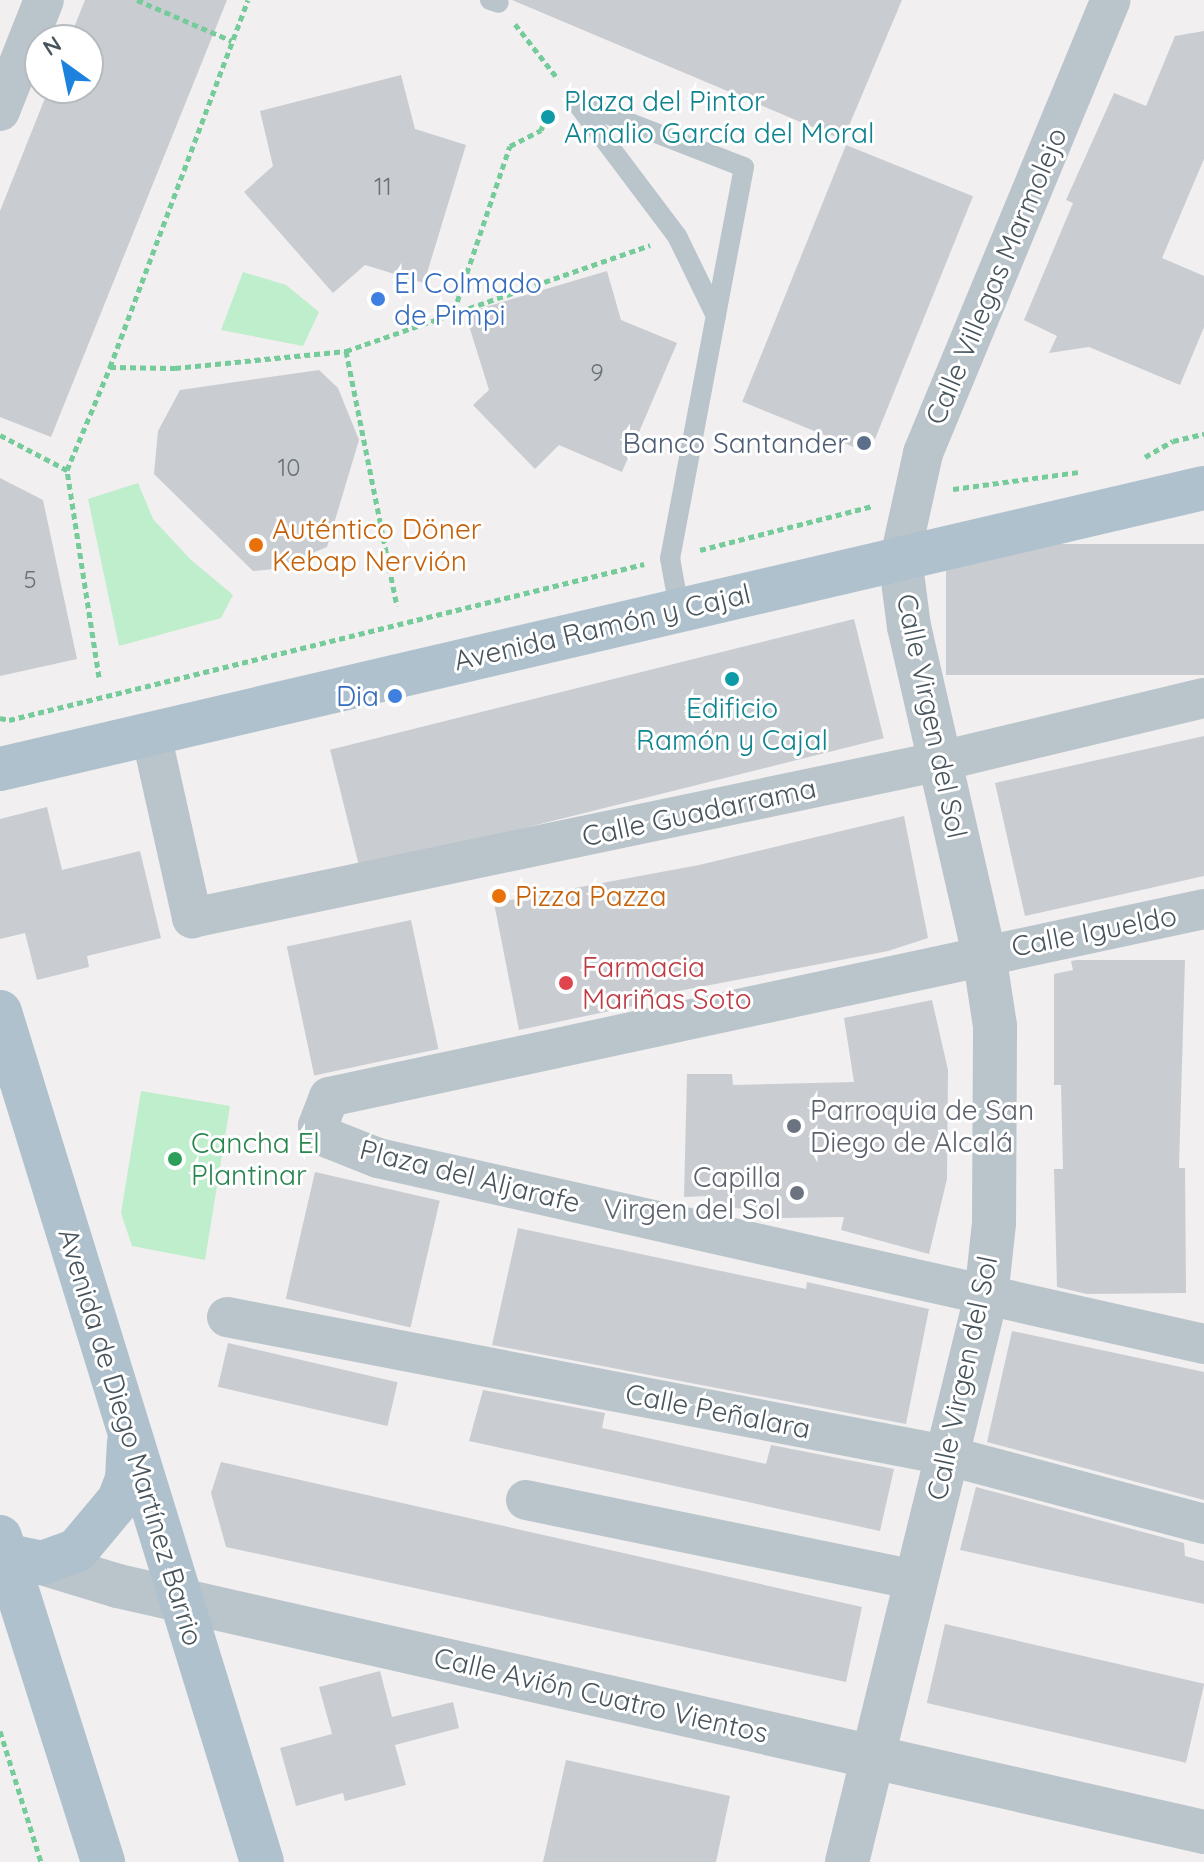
<!DOCTYPE html>
<html>
<head>
<meta charset="utf-8">
<style>
	body { margin:0 }
	#map { position:relative; width:1204px; height:1862px; overflow:hidden; background:#f1efef; font-family:Quicksand,sans-serif }
	div>[style] { position:absolute }
	.green>* { inset:0; background:#beeecc }
	.building>* { inset:0; background:#c9ccd1; transform-origin:0 0 }
	.path>* { height:5px; margin-top:-2.5px; transform-origin:0; background:repeating-linear-gradient(90deg,#76cb9a 0 6px,transparent 0 10px) }
	.service>* { height:20px; margin:-10px; padding:0 10px; transform-origin:10px; border-radius:10px; background:#bac4cb }
	.minor>* { height:40px; margin:-20px; padding:0 20px; transform-origin:20px; border-radius:20px; background:#bac4cb }
	.tertiary>* { height:44px; margin:-22px; padding:0 22px; transform-origin:22px; border-radius:22px; background:#bac4cb }
	.primary>* { height:44px; margin:-22px; padding:0 22px; transform-origin:22px; border-radius:22px; background:#afc1cd }
	.dots>* { width:22px; height:22px; translate:-50% -50%; box-sizing:border-box; border:4px solid #fff; border-radius:50% }
	span { translate:-50% -50%; white-space:nowrap; text-align:center; line-height:1.15; -webkit-text-stroke:6px #fff; paint-order:stroke }
	.number-label { font-size:24px; color:#687279 }
	.number-label span { -webkit-text-stroke-width:0 }
	.culture-label { font-size:28px; color:#0d838f }
	.left { translate:0 -50%; text-align:left }
	.street-label { font-size:28px; color:#47545c }
	.shop-label { font-size:28px; color:#366cbe }
	.right { translate:-100% -50%; text-align:right }
	.service-label { font-size:28px; color:#4e5e75 }
	.food-label { font-size:28px; color:#c56008 }
	.health-label { font-size:28px; color:#be3a42 }
	.worship-label { font-size:28px; color:#5b616d }
	.leisure-label { font-size:28px; color:#27864d }
	.north { position:absolute; left:24px; top:24px; width:80px; height:80px; box-sizing:border-box; background:#fff; border:2px solid #b5bbbe; border-radius:50%; rotate:327deg; font-size:22px; font-weight:700; line-height:32px; text-align:center; color:#47545c }
	.north::after { content:''; display:block; margin:auto; width:28px; height:36px; background:#1d82dd; clip-path:polygon(50% 0,100% 100%,50% 72%,0 100%) }
</style>
</head>
<body>
<div id="map">
	<div class="green">
		<div style="clip-path:polygon(243px 272px,286px 285px,319px 312px,303px 346px,221px 330px)"></div>
		<div style="clip-path:polygon(138px 483px,153px 519px,190px 559px,233px 595px,221px 618px,119px 646px,88px 499px)"></div>
		<div style="clip-path:polygon(141px 1091px,230px 1106px,205px 1260px,132px 1246px,121px 1213px)"></div>
	</div>
	<div class="building">
		<div style="clip-path:polygon(85px 0,227px 0,51px 437px,0 417px,0 211px,49px 88px,88px 88px,88px 40px,69px 40px)"></div>
		<div style="clip-path:polygon(512px 0,902px 0,843px 140px)"></div>
		<div style="clip-path:polygon(1204px 31px,1204px 159px,1162px 258px,1204px 276px,1204px 327px,1180px 385px,1089px 347px,1049px 353px,1057px 336px,1024px 320px,1073px 203px,1066px 200px,1114px 93px,1146px 106px,1175px 36px)"></div>
		<div style="clip-path:polygon(401px 75px,415px 129px,466px 145px,424px 283px,365px 265px,333px 293px,244px 192px,273px 166px,260px 111px)"></div>
		<div style="left:846px;top:145px;width:137px;height:277px;rotate:22deg"></div>
		<div style="clip-path:polygon(607px 271px,621px 320px,677px 343px,622px 472px,559px 445px,535px 469px,473px 405px,489px 390px,465px 313px)"></div>
		<div style="clip-path:polygon(319px 370px,338px 388px,359px 440px,327px 547px,274px 569px,253px 571px,154px 474px,158px 431px,180px 390px)"></div>
		<div style="clip-path:polygon(0 478px,43px 500px,77px 659px,0 676px)"></div>
		<div style="left:1204px;top:544px;width:131px;height:258px;rotate:90deg"></div>
		<div style="left:854px;top:619px;width:123px;height:540px;rotate:76deg"></div>
		<div style="clip-path:polygon(1204px 736px,1204px 876px,1025px 916px,995px 783px)"></div>
		<div style="clip-path:polygon(47px 807px,62px 870px,140px 851px,161px 938px,87px 956px,89px 967px,37px 980px,25px 933px,0 939px,0 819px)"></div>
		<div style="clip-path:polygon(904px 816px,928px 938px,888px 951px,642px 998px,643px 1004px,519px 1030px,494px 903px,699px 865px)"></div>
		<div style="left:411px;top:920px;width:132px;height:127px;rotate:78deg"></div>
		<div style="clip-path:polygon(1077px 960px,1185px 960px,1179px 1168px,1185px 1168px,1186px 1293px,1087px 1294px,1057px 1287px,1054px 1169px,1063px 1169px,1061px 1085px,1054px 1085px,1054px 974px,1073px 970px,1071px 961px)"></div>
		<div style="clip-path:polygon(932px 1000px,948px 1070px,947px 1179px,929px 1254px,841px 1230px,844px 1217px,781px 1218px,782px 1214px,757px 1214px,756px 1209px,732px 1208px,732px 1203px,707px 1203px,707px 1196px,684px 1197px,687px 1074px,732px 1074px,733px 1085px,854px 1082px,844px 1018px)"></div>
		<div style="left:315px;top:1172px;width:128px;height:130px;rotate:13deg"></div>
		<div style="clip-path:polygon(518px 1228px,806px 1289px,807px 1282px,929px 1309px,906px 1424px,492px 1345px)"></div>
		<div style="clip-path:polygon(1012px 1331px,1204px 1372px,1204px 1500px,987px 1442px)"></div>
		<div style="left:228px;top:1343px;width:174px;height:45px;rotate:13deg"></div>
		<div style="clip-path:polygon(483px 1390px,605px 1413px,602px 1428px,766px 1464px,771px 1445px,894px 1469px,880px 1531px,469px 1441px)"></div>
		<div style="clip-path:polygon(221px 1462px,862px 1607px,846px 1682px,226px 1547px,211px 1493px)"></div>
		<div style="clip-path:polygon(976px 1487px,1184px 1543px,1185px 1556px,1204px 1561px,1204px 1604px,960px 1550px)"></div>
		<div style="left:945px;top:1624px;width:266px;height:81px;rotate:13deg"></div>
		<div style="clip-path:polygon(380px 1671px,392px 1717px,453px 1702px,459px 1728px,395px 1745px,406px 1785px,345px 1801px,343px 1793px,296px 1806px,280px 1748px,332px 1734px,319px 1687px)"></div>
		<div style="clip-path:polygon(566px 1760px,730px 1796px,716px 1862px,543px 1862px)"></div>
	</div>
	<div class="path">
		<div style="left:137px;top:0;width:103px;rotate:23.3deg"></div>
		<div style="left:515px;top:24px;width:70px;rotate:52deg"></div>
		<div style="left:454px;top:311px;width:174px;rotate:-71.3deg"></div>
		<div style="left:510px;top:146px;width:35px;rotate:-27deg"></div>
		<div style="left:541px;top:130px;width:21px;rotate:-67deg"></div>
		<div style="left:346px;top:351px;width:322px;rotate:-19.2deg"></div>
		<div style="left:110px;top:367px;width:392px;rotate:-69.4deg"></div>
		<div style="left:0;top:435px;width:76px;rotate:27.6deg"></div>
		<div style="left:1145px;top:457px;width:32px;rotate:-30deg"></div>
		<div style="left:1173px;top:441px;width:32px;rotate:-13deg"></div>
		<div style="left:953px;top:489px;width:126px;rotate:-7.7deg"></div>
		<div style="left:700px;top:550px;width:179px;rotate:-14.3deg"></div>
		<div style="left:99px;top:677px;width:209px;rotate:-98.8deg"></div>
		<div style="left:67px;top:470px;width:112px;rotate:-67.3deg"></div>
		<div style="left:110px;top:367px;width:65px;rotate:0.9deg"></div>
		<div style="left:175px;top:368px;width:172px;rotate:-5.7deg"></div>
		<div style="left:346px;top:351px;width:260px;rotate:78.7deg"></div>
		<div style="left:0;top:718px;width:9px;rotate:13deg"></div>
		<div style="left:9px;top:720px;width:654px;rotate:-13.8deg"></div>
		<div style="left:0;top:1731px;width:137px;rotate:72.6deg"></div>
	</div>
	<div class="service">
		<div style="left:490px;top:0;width:9px;rotate:18deg"></div>
		<div style="left:576px;top:102px;width:180px;rotate:21.2deg"></div>
		<div style="left:744px;top:167px;width:398px;rotate:100.7deg"></div>
		<div style="left:670px;top:558px;width:51px;rotate:79.8deg"></div>
		<div style="left:576px;top:102px;width:168px;rotate:53deg"></div>
		<div style="left:677px;top:236px;width:89px;rotate:64deg"></div>
	</div>
	<div class="minor">
		<div style="left:0;top:111px;width:119px;rotate:-68.4deg"></div>
		<div style="left:900px;top:558px;width:107px;rotate:-77.6deg"></div>
		<div style="left:923px;top:453px;width:490px;rotate:-67.5deg"></div>
		<div style="left:151px;top:734px;width:189px;rotate:77.4deg"></div>
		<div style="left:192px;top:918px;width:765px;rotate:-11.84deg"></div>
		<div style="left:941px;top:761px;width:270px;rotate:-13.5deg"></div>
		<div style="left:1204px;top:909px;width:895px;rotate:167.87deg"></div>
		<div style="left:329px;top:1097px;width:31px;rotate:111deg"></div>
		<div style="left:318px;top:1126px;width:18px;rotate:47deg"></div>
		<div style="left:330px;top:1139px;width:52px;rotate:21.6deg"></div>
		<div style="left:378px;top:1158px;width:847px;rotate:12.69deg"></div>
		<div style="left:227px;top:1317px;width:731px;rotate:10.88deg"></div>
		<div style="left:945px;top:1455px;width:268px;rotate:14.9deg"></div>
		<div style="left:526px;top:1500px;width:399px;rotate:11.6deg"></div>
	</div>
	<div class="tertiary">
		<div style="left:42px;top:1563px;width:79px;rotate:16.8deg"></div>
		<div style="left:118px;top:1586px;width:1114px;rotate:12.76deg"></div>
		<div style="left:847px;top:1862px;width:582px;rotate:-76.18deg"></div>
		<div style="left:986px;top:1297px;width:74px;rotate:-83.8deg"></div>
		<div style="left:994px;top:1223px;width:197px;rotate:-89.7deg"></div>
		<div style="left:995px;top:1026px;width:73px;rotate:-98.7deg"></div>
		<div style="left:984px;top:954px;width:335px;rotate:-102.9deg"></div>
		<div style="left:909px;top:627px;width:70px;rotate:-97.4deg"></div>
	</div>
	<div class="primary">
		<div style="left:0;top:769px;width:1236px;rotate:-13.14deg"></div>
		<div style="left:0;top:1012px;width:889px;rotate:72.87deg"></div>
		<div style="left:0;top:1537px;width:341px;rotate:72.4deg"></div>
		<div style="left:0;top:1554px;width:43px;rotate:12.1deg"></div>
		<div style="left:42px;top:1563px;width:37px;rotate:-20deg"></div>
		<div style="left:77px;top:1550px;width:65px;rotate:-50deg"></div>
		<div style="left:119px;top:1500px;width:22px;rotate:-69deg"></div>
		<div style="left:127px;top:1479px;width:36px;rotate:-87deg"></div>
	</div>
	<div class="dots">
		<div style="left:548px;top:117px;background:#0f9aa8"></div>
		<div style="left:378px;top:299px;background:#3f7fe0"></div>
		<div style="left:864px;top:443px;background:#5c6f8a"></div>
		<div style="left:256px;top:545px;background:#e8710a"></div>
		<div style="left:732px;top:679px;background:#0f9aa8"></div>
		<div style="left:395px;top:696px;background:#3f7fe0"></div>
		<div style="left:499px;top:896px;background:#e8710a"></div>
		<div style="left:566px;top:983px;background:#e0444e"></div>
		<div style="left:794px;top:1126px;background:#6b7280"></div>
		<div style="left:175px;top:1159px;background:#2e9e5b"></div>
		<div style="left:797px;top:1193px;background:#6b7280"></div>
	</div>
	<div class="number-label">
		<span style="left:383px;top:187px">11</span>
		<span style="left:597px;top:373px">9</span>
		<span style="left:289px;top:468px">10</span>
		<span style="left:30px;top:580px">5</span>
	</div>
	<div class="culture-label">
		<span class="left" style="left:564px;top:117px">Plaza del Pintor<br>Amalio García del Moral</span>
		<span style="left:732px;top:724px">Edificio<br>Ramón y Cajal</span>
	</div>
	<div class="street-label">
		<span style="left:996px;top:276px;rotate:-67deg">Calle Villegas Marmolejo</span>
		<span style="left:602px;top:627px;rotate:-13deg">Avenida Ramón y Cajal</span>
		<span style="left:932px;top:716px;rotate:78deg">Calle Virgen del Sol</span>
		<span style="left:699px;top:812px;rotate:-12deg">Calle Guadarrama</span>
		<span style="left:1094px;top:931px;rotate:-11deg">Calle Igueldo</span>
		<span style="left:470px;top:1176px;rotate:14deg">Plaza del Aljarafe</span>
		<span style="left:962px;top:1378px;rotate:-78deg">Calle Virgen del Sol</span>
		<span style="left:718px;top:1411px;rotate:11deg">Calle Peñalara</span>
		<span style="left:131px;top:1437px;rotate:73deg">Avenida de Diego Martínez Barrio</span>
		<span style="left:601px;top:1695px;rotate:13deg">Calle Avión Cuatro Vientos</span>
	</div>
	<div class="shop-label">
		<span class="left" style="left:394px;top:299px">El Colmado<br>de Pimpi</span>
		<span class="right" style="left:379px;top:696px">Dia</span>
	</div>
	<div class="service-label">
		<span class="right" style="left:848px;top:443px">Banco Santander</span>
	</div>
	<div class="food-label">
		<span class="left" style="left:272px;top:545px">Auténtico Döner<br>Kebap Nervión</span>
		<span class="left" style="left:515px;top:896px">Pizza Pazza</span>
	</div>
	<div class="health-label">
		<span class="left" style="left:582px;top:983px">Farmacia<br>Mariñas Soto</span>
	</div>
	<div class="worship-label">
		<span class="left" style="left:810px;top:1126px">Parroquia de San<br>Diego de Alcalá</span>
		<span class="right" style="left:781px;top:1193px">Capilla<br>Virgen del Sol</span>
	</div>
	<div class="leisure-label">
		<span class="left" style="left:191px;top:1159px">Cancha El<br>Plantinar</span>
	</div>
	<div class="north">N</div>
</div>
</body>
</html>
